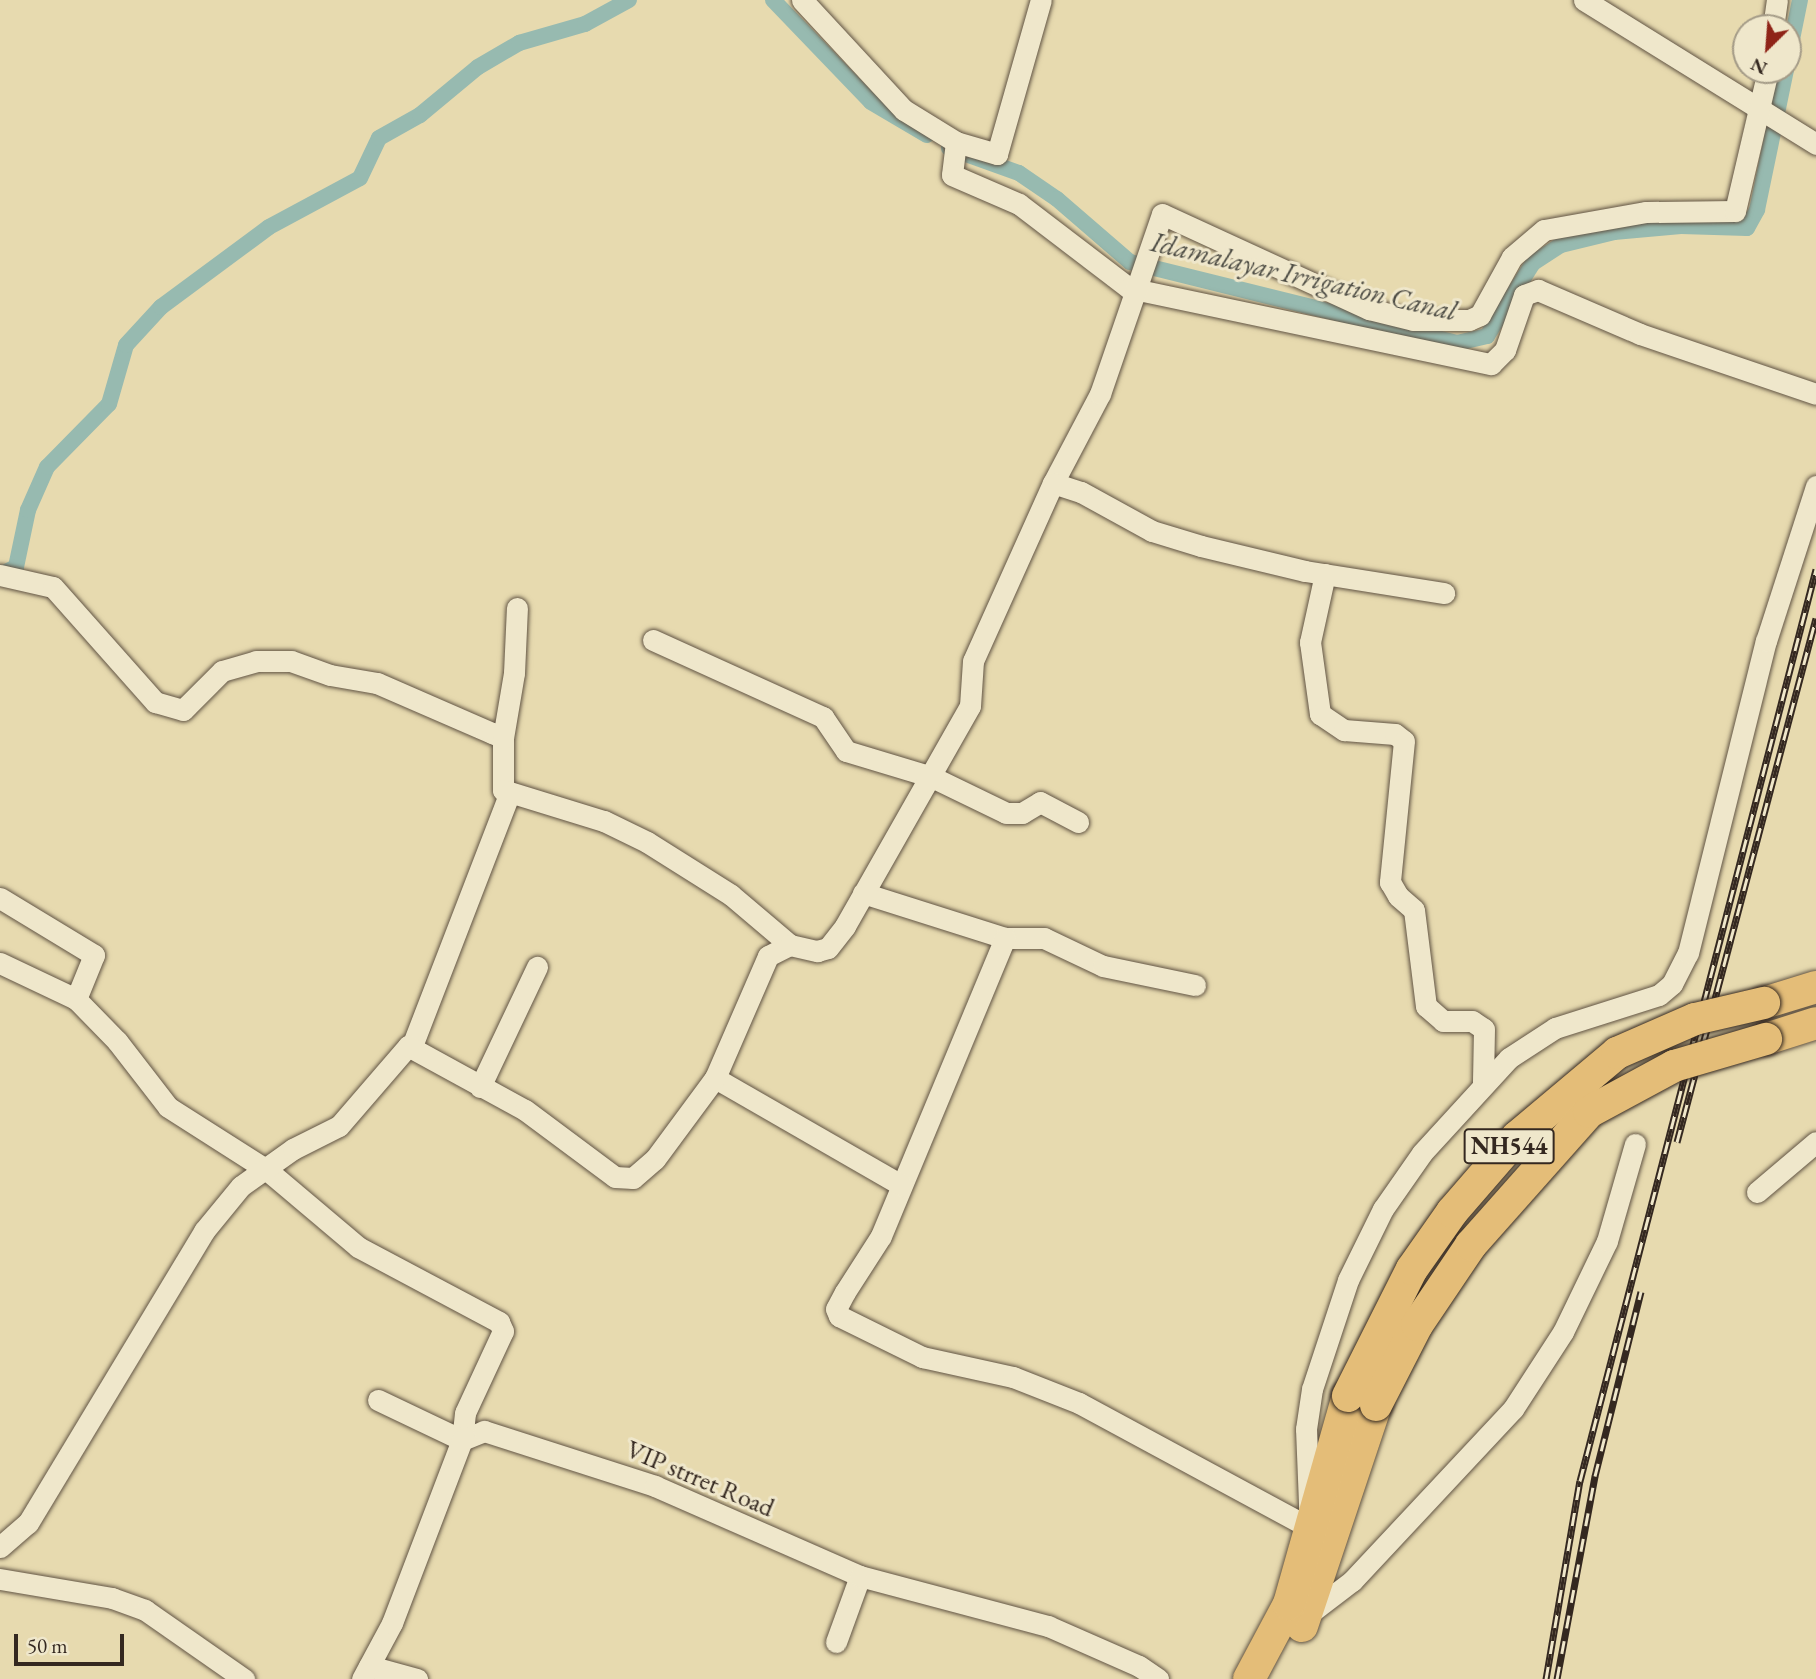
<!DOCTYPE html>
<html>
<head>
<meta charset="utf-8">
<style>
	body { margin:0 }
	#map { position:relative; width:1816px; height:1679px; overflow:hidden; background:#e7daaf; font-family:"EB Garamond",serif }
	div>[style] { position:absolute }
	.canal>* { height:16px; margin:-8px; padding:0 8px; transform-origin:8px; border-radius:8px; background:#97bab0 }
	.roads { filter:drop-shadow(0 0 2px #615444) drop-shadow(0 0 2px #615444) }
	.minor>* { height:21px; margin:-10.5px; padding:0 10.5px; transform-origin:10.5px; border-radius:10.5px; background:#efe7cb }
	.highway>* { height:32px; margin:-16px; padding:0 16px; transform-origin:16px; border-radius:16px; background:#e4bd78 }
	.rail>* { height:7px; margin-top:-3.5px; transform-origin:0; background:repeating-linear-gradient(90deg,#efe7cb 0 13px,#342820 0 26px); box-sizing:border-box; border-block:2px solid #342820 }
	.bridges { filter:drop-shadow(0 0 2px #342820) drop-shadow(0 0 2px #342820) }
	.highway-bridge>* { height:32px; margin:-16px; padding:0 16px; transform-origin:16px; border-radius:16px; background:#e4bd78 }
	span { translate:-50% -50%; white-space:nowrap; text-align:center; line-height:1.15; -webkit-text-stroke:6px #efe7cb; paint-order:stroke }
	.shield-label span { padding:2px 5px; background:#efe7cb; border:2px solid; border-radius:5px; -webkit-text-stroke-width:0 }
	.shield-label { font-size:24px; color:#342820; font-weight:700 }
	.street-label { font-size:26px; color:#342820 }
	.water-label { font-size:28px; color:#4d4c44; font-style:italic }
	.north { position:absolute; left:1732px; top:14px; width:70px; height:70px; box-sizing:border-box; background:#efe7cb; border:2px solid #a49b87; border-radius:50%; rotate:205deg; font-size:19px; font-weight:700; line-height:28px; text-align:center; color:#342820 }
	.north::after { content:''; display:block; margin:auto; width:24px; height:32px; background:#8f2418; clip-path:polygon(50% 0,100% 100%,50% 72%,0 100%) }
	.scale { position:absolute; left:14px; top:1634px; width:110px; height:32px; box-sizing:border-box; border:4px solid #342820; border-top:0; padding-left:9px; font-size:21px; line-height:24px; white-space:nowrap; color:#342820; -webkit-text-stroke:5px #efe7cb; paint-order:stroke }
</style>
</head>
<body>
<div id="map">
	<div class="canal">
		<div style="left:773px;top:0;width:141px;rotate:46.1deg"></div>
		<div style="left:871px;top:102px;width:65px;rotate:30.5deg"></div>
		<div style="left:1788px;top:59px;width:60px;rotate:-78.5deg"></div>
		<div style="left:949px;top:148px;width:74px;rotate:19.7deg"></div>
		<div style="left:1019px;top:173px;width:46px;rotate:34.4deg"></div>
		<div style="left:1057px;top:199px;width:96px;rotate:40.8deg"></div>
		<div style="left:1130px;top:262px;width:337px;rotate:13.9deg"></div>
		<div style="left:1457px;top:343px;width:31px;rotate:-13deg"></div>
		<div style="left:1487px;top:336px;width:86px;rotate:-57.8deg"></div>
		<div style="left:1533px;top:263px;width:33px;rotate:-33deg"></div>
		<div style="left:1561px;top:245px;width:55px;rotate:-13.8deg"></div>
		<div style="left:1614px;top:232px;width:67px;rotate:-5.1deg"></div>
		<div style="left:1681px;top:226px;width:66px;rotate:1.7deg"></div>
		<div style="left:1747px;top:228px;width:21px;rotate:-61deg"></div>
		<div style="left:1757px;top:210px;width:143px;rotate:-78.3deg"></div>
		<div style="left:0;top:575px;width:18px;rotate:-27deg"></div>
		<div style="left:16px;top:567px;width:58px;rotate:-78.1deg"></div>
		<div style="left:28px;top:510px;width:47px;rotate:-66.2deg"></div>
		<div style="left:47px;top:467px;width:88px;rotate:-45.5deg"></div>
		<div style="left:109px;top:404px;width:61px;rotate:-73.9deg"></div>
		<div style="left:126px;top:345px;width:52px;rotate:-47.4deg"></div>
		<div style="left:161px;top:307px;width:134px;rotate:-36.5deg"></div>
		<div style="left:269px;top:227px;width:103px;rotate:-28.3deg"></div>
		<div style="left:360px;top:178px;width:44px;rotate:-64.6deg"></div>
		<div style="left:379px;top:138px;width:47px;rotate:-29.3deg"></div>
		<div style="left:420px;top:115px;width:75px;rotate:-39.6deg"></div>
		<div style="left:478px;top:67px;width:48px;rotate:-30.3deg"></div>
		<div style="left:519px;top:43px;width:69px;rotate:-16.1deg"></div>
		<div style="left:585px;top:24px;width:50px;rotate:-28.6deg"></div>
	</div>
	<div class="roads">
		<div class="minor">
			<div style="left:802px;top:0;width:150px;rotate:47.2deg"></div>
			<div style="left:904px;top:110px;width:61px;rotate:31.6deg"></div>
			<div style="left:956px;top:142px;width:43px;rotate:16.3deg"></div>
			<div style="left:997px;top:154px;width:160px;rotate:-74.1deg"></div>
			<div style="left:1584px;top:0;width:273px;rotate:31.8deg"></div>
			<div style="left:1773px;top:28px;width:28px;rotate:-82deg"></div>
			<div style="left:956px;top:142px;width:33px;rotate:97deg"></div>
			<div style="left:952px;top:175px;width:73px;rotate:23.4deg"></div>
			<div style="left:1019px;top:204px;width:138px;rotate:37.4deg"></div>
			<div style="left:1129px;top:288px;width:370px;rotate:11.9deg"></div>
			<div style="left:1491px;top:364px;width:20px;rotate:-45deg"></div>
			<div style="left:1505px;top:350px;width:58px;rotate:-70.9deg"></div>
			<div style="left:1524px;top:295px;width:15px;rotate:-20deg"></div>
			<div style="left:1538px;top:290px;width:111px;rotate:23.3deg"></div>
			<div style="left:1640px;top:334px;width:186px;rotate:18.8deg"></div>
			<div style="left:1053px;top:483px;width:101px;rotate:-62.2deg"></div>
			<div style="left:1100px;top:394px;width:190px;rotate:-71deg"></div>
			<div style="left:1162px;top:214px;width:228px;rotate:24.7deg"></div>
			<div style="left:1369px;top:309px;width:45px;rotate:14deg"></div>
			<div style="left:1413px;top:320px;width:56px"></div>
			<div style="left:1469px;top:320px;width:12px;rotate:-24deg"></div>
			<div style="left:1480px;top:315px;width:66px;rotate:-61.1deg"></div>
			<div style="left:1512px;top:257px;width:42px;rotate:-40.2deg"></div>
			<div style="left:1544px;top:230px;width:104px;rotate:-10deg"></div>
			<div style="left:1646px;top:212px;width:89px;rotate:-0.6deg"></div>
			<div style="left:1735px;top:211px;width:145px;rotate:-76.8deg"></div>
			<div style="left:1325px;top:574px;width:70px;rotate:102.4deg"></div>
			<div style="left:1310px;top:642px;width:73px;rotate:82.1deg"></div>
			<div style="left:1320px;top:714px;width:29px;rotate:34deg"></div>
			<div style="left:1344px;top:730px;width:51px;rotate:4.5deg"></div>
			<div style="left:1395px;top:734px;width:11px;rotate:38deg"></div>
			<div style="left:1404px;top:741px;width:142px;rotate:95.7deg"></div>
			<div style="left:1390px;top:882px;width:16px;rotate:60deg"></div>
			<div style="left:1398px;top:896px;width:21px;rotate:41deg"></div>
			<div style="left:1414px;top:910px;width:97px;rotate:82.9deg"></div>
			<div style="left:1426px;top:1006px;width:23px;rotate:41deg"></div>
			<div style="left:1443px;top:1021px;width:29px"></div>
			<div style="left:1472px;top:1021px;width:14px;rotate:34deg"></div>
			<div style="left:1484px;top:1029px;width:54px;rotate:91.1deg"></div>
			<div style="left:0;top:575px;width:54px;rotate:12.8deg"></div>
			<div style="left:53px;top:587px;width:154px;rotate:48.4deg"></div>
			<div style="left:155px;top:702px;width:29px;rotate:16deg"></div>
			<div style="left:183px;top:710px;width:55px;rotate:-45deg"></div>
			<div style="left:222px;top:671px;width:35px;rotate:-16deg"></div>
			<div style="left:256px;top:661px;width:35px"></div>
			<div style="left:291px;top:661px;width:41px;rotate:19.7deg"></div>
			<div style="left:330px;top:675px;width:48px;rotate:9.7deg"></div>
			<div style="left:377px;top:683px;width:125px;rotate:23.5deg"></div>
			<div style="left:492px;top:733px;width:12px;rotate:24deg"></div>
			<div style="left:503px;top:738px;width:52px;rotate:90deg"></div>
			<div style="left:503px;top:790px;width:106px;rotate:17.1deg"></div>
			<div style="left:604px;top:821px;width:48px;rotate:26deg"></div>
			<div style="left:647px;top:842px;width:99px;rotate:32.2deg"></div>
			<div style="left:731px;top:895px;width:77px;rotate:40.3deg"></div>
			<div style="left:653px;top:640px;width:187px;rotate:24.4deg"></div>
			<div style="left:823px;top:717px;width:41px;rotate:55.9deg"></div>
			<div style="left:846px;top:751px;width:90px;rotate:16.8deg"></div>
			<div style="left:932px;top:777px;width:82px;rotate:25.9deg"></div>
			<div style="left:1006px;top:813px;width:16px"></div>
			<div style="left:1022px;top:813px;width:21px;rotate:-31deg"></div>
			<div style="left:1040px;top:802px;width:43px;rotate:27.8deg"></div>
			<div style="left:503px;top:738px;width:66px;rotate:-80.4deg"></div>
			<div style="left:514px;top:673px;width:65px;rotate:-87.4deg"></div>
			<div style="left:863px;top:893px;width:149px;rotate:17.6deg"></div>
			<div style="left:1005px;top:938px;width:39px"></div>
			<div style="left:1044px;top:938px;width:65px;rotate:25.4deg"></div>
			<div style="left:1103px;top:966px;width:94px;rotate:11.7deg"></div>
			<div style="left:0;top:898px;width:110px;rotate:31.2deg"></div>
			<div style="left:94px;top:955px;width:48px;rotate:112.2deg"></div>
			<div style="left:1005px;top:938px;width:323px;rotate:112.6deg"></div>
			<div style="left:881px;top:1236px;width:67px;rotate:122.7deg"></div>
			<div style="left:845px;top:1292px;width:19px;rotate:118deg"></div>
			<div style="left:836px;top:1309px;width:8px;rotate:67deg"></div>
			<div style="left:839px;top:1316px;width:93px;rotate:26.3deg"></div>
			<div style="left:922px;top:1357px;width:93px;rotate:12.4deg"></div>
			<div style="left:1013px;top:1377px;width:71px;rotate:21.5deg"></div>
			<div style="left:1079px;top:1403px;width:263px;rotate:28.4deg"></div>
			<div style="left:1310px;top:1528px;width:99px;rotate:-92.3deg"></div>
			<div style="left:1306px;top:1429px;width:40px;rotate:-81.5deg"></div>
			<div style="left:1312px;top:1389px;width:115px;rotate:-71.7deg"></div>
			<div style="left:1348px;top:1280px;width:79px;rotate:-63.8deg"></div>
			<div style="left:1383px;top:1209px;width:68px;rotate:-55.1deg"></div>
			<div style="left:1422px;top:1153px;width:129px;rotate:-47.5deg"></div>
			<div style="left:1509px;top:1058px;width:55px;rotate:-33.1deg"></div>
			<div style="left:1555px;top:1028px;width:109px;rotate:-17.6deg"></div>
			<div style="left:1659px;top:995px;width:17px;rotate:-40deg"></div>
			<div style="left:1672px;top:984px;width:35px;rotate:-63deg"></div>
			<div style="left:1688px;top:953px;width:322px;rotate:-76deg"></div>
			<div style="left:1766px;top:641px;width:163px;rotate:-72.1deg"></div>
			<div style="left:0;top:963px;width:84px;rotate:25.3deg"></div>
			<div style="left:76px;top:999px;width:59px;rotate:45.7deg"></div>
			<div style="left:117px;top:1041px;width:83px;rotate:52.3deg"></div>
			<div style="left:168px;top:1107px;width:117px;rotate:32.5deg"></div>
			<div style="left:267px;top:1170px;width:119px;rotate:40.2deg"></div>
			<div style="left:358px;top:1247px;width:160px;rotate:28deg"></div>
			<div style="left:499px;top:1322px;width:10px;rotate:66deg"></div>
			<div style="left:503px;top:1331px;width:90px;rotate:114.9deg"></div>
			<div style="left:465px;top:1413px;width:27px;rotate:96deg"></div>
			<div style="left:462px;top:1440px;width:93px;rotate:-154.5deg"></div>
			<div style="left:412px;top:1046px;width:270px;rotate:-68.9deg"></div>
			<div style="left:715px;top:1078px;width:215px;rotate:29.9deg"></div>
			<div style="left:480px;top:1087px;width:133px;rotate:-64.6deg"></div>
			<div style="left:1757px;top:1192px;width:77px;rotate:-40.3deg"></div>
			<div style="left:0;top:1547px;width:37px;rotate:-41deg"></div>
			<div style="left:28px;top:1523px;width:341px;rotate:-58.9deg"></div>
			<div style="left:204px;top:1231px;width:58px;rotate:-50.6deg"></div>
			<div style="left:241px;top:1186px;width:64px;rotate:-35.4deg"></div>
			<div style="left:293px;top:1149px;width:51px;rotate:-26.6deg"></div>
			<div style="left:339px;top:1126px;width:106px;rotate:-49.2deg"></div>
			<div style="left:408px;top:1046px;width:133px;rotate:28.7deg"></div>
			<div style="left:525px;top:1110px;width:112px;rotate:36.7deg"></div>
			<div style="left:615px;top:1177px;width:18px;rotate:3deg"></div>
			<div style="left:633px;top:1178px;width:29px;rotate:-41deg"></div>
			<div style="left:655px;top:1159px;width:101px;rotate:-53.5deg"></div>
			<div style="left:715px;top:1078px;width:133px;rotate:-66.5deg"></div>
			<div style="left:768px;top:956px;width:25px;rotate:-27deg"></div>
			<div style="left:790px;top:945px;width:28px;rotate:13deg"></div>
			<div style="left:817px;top:951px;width:11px;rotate:-15deg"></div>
			<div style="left:828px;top:948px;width:28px;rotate:-52deg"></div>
			<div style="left:845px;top:926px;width:253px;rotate:-60.4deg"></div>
			<div style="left:970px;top:706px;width:45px;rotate:-86.2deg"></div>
			<div style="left:973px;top:661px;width:195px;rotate:-65.8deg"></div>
			<div style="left:1053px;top:483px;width:29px;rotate:18deg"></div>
			<div style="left:1081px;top:492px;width:81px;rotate:28.8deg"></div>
			<div style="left:1152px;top:531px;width:51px;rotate:17deg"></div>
			<div style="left:1201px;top:546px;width:107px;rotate:13.5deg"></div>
			<div style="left:1305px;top:571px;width:141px;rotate:9deg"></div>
			<div style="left:0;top:1579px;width:114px;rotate:9.6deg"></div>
			<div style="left:112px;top:1598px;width:35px;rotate:20deg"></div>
			<div style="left:145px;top:1610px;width:121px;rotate:34.9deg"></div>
			<div style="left:1306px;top:1616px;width:58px;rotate:-37.3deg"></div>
			<div style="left:1352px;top:1581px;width:236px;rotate:-46.9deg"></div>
			<div style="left:1513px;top:1409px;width:92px;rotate:-57deg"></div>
			<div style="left:1563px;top:1332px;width:101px;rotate:-64.2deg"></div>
			<div style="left:1607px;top:1241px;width:101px;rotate:-73.9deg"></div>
			<div style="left:836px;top:1642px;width:70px;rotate:-70deg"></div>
			<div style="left:369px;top:1666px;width:50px;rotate:15.2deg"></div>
			<div style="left:362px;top:1679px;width:64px;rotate:-61.8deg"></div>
			<div style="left:392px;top:1623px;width:196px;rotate:-69.1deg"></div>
			<div style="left:462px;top:1440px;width:24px;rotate:-22deg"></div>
			<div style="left:484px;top:1431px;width:180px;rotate:17.8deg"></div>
			<div style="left:655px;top:1486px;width:224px;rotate:23.7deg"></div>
			<div style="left:860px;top:1576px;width:195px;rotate:14.9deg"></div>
			<div style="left:1048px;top:1626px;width:99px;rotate:23.7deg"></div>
			<div style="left:1139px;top:1666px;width:23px;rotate:34deg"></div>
		</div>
		<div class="highway">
			<div style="left:1764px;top:1003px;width:54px;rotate:-17.1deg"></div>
			<div style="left:1766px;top:1039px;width:52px;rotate:-17.7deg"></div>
			<div style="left:1302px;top:1626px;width:233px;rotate:-71.5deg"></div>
			<div style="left:1249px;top:1679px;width:85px;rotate:-61.9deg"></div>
			<div style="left:1289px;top:1604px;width:216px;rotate:-74.2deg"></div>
		</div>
	</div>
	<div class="rail">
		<div style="left:1677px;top:1142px;width:542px;rotate:-75.14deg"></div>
		<div style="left:1546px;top:1679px;width:201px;rotate:-80.3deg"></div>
		<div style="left:1580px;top:1481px;width:942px;rotate:-75.49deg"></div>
		<div style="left:1557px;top:1679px;width:207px;rotate:-79.4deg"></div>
		<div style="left:1595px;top:1476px;width:190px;rotate:-76deg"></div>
	</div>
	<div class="bridges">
		<div class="highway-bridge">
			<div style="left:1348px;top:1396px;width:142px;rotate:-63.3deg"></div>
			<div style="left:1412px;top:1269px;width:70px;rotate:-54.9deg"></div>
			<div style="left:1452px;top:1212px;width:99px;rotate:-49.1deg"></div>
			<div style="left:1517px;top:1137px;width:131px;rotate:-40deg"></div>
			<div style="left:1617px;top:1053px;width:85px;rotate:-23.6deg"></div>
			<div style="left:1695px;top:1019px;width:71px;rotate:-13.1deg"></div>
			<div style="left:1376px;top:1405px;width:90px;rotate:-62.9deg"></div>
			<div style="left:1417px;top:1325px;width:97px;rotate:-56deg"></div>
			<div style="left:1471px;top:1245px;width:178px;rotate:-48.4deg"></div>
			<div style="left:1589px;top:1112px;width:97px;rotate:-28.4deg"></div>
			<div style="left:1674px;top:1066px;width:96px;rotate:-16.4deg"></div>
		</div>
	</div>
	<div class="shield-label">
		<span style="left:1509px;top:1146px">NH544</span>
	</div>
	<div class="street-label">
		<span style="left:700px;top:1479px;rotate:23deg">VIP strret Road</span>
	</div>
	<div class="water-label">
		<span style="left:1304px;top:276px;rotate:13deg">Idamalayar Irrigation Canal</span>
	</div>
	<div class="north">N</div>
	<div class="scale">50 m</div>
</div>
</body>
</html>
